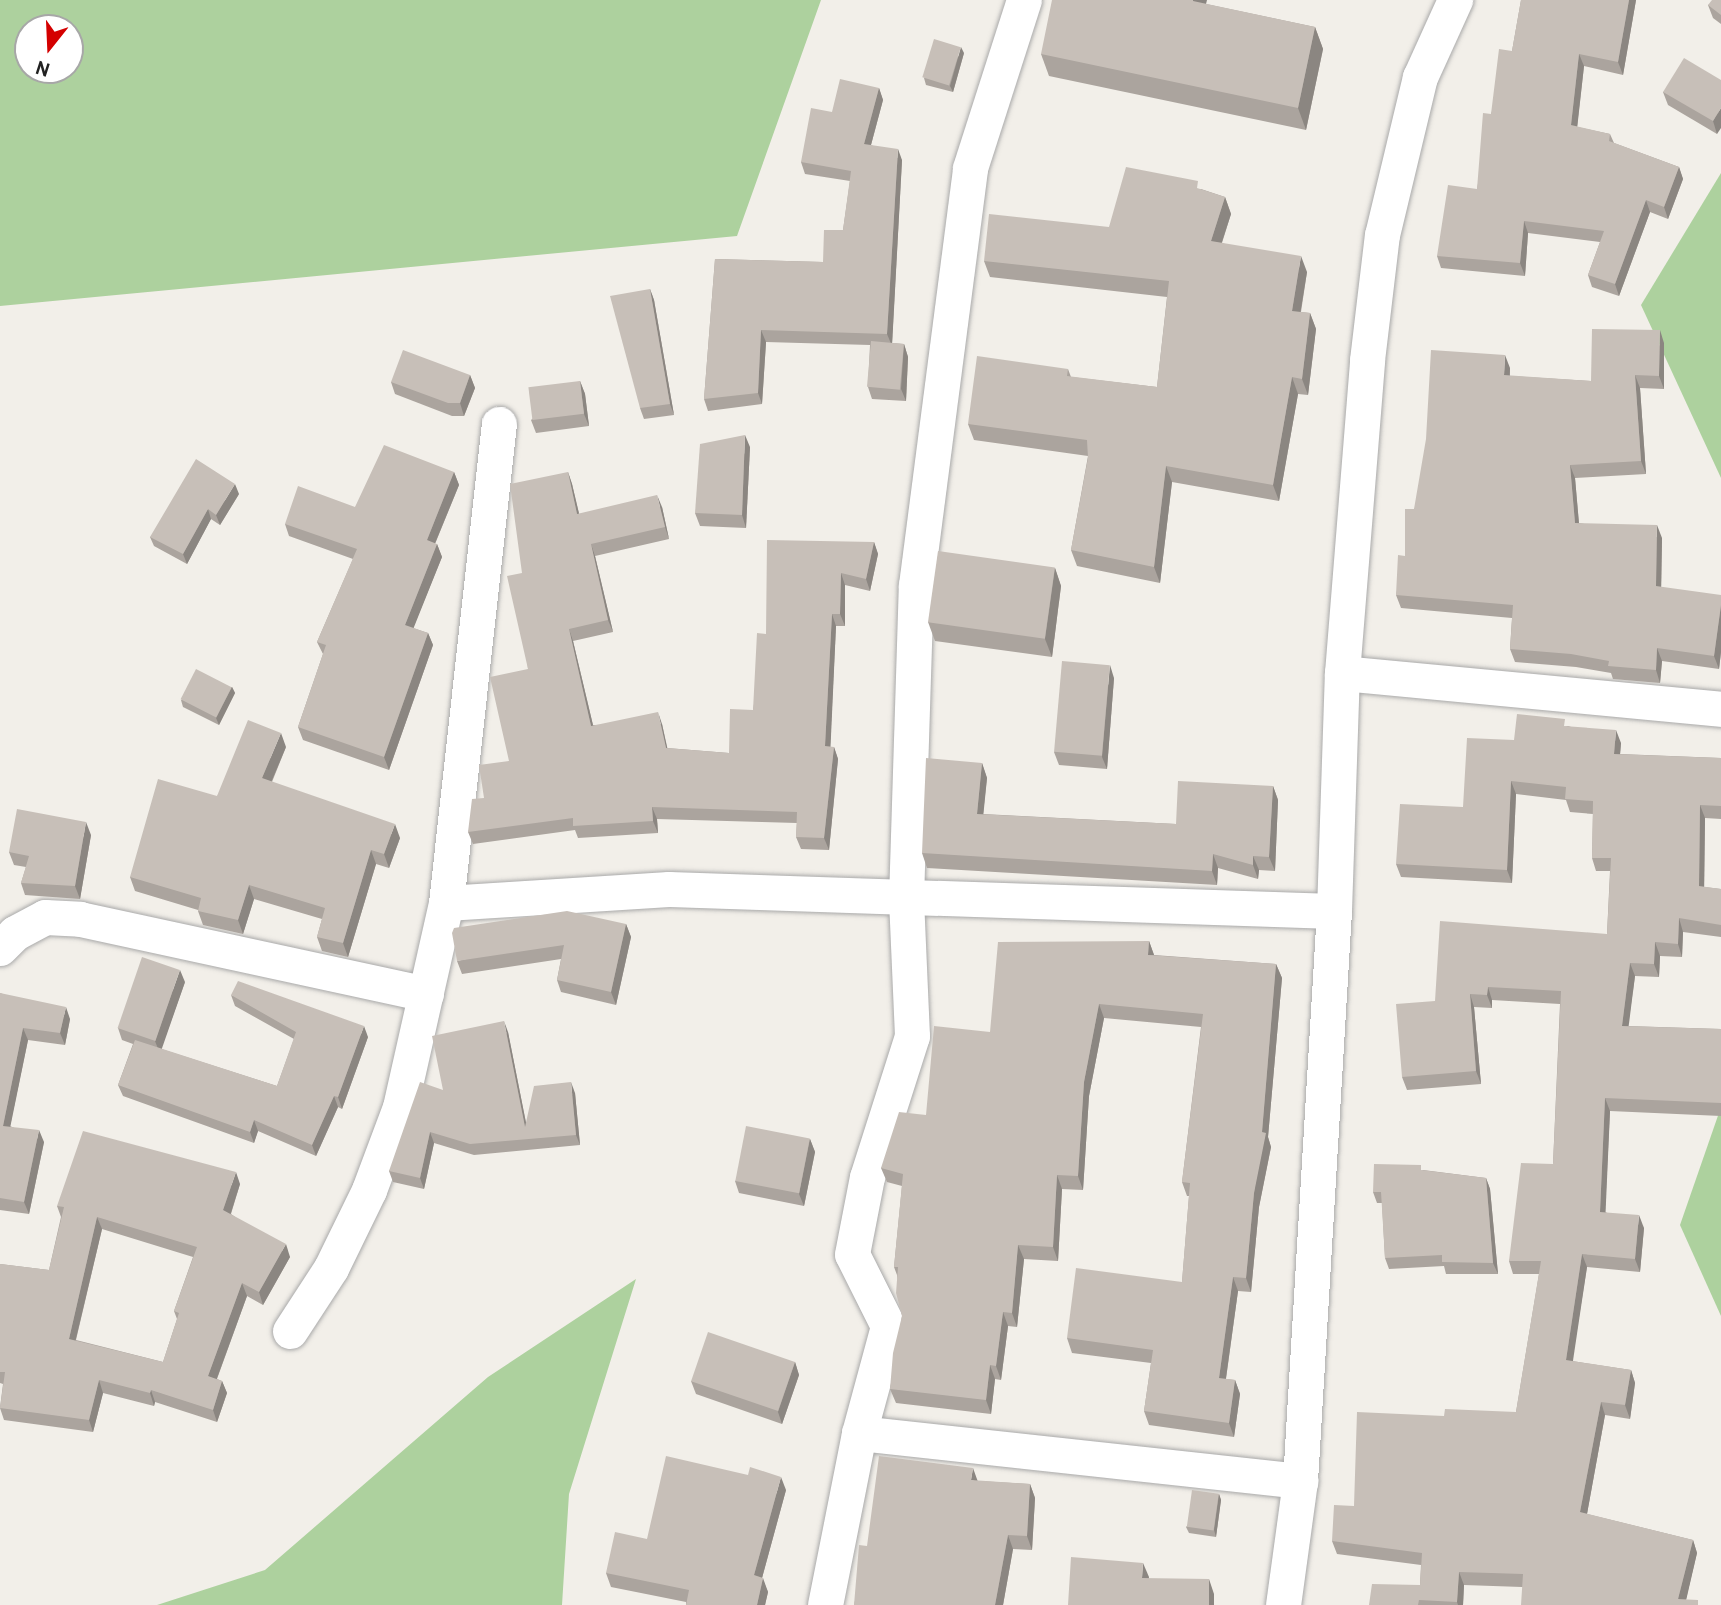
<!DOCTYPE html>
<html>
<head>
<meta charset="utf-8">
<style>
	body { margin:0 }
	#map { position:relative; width:1721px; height:1605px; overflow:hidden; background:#f2efe9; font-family:Overpass,sans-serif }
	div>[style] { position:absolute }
	.forest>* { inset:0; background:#add19e }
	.roads { filter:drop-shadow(0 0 2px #a9a9a9) drop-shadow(0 0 2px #a9a9a9) }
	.minor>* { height:35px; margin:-17.5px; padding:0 17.5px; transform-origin:17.5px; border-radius:17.5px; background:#fff }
	.wall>* { inset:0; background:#aba49e }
	.shaded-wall>* { inset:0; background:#8b8681 }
	.building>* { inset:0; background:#c7bfb8; transform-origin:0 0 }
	span { translate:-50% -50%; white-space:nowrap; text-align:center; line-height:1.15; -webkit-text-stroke:7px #fff; paint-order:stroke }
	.north { position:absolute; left:14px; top:14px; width:70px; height:70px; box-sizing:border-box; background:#fff; border:2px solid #a7a7a7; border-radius:50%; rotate:198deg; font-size:19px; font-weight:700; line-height:28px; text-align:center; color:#222 }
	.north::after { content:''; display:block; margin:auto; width:24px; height:32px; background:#d40000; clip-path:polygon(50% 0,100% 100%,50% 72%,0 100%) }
</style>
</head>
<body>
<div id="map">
	<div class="forest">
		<div style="clip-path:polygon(evenodd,0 0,821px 0,737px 236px,0 306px,0 0,28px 28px,70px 28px,70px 70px,28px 70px,28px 28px)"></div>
		<div style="clip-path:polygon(1721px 173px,1721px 478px,1641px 305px)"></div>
		<div style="clip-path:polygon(1721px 1107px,1721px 1316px,1680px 1225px)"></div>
		<div style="clip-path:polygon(636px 1279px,569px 1494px,562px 1605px,157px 1605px,265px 1570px,488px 1377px)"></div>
	</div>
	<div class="roads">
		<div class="minor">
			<div style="left:1342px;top:673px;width:381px;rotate:5.4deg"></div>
			<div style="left:446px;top:903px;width:223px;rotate:-3.6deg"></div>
			<div style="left:669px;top:889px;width:665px;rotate:1.89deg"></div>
			<div style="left:0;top:948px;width:21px;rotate:-45deg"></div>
			<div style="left:15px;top:933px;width:34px;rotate:-28deg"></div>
			<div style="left:45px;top:917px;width:35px;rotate:3deg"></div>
			<div style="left:80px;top:919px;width:354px;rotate:12.2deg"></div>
			<div style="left:290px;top:1331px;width:75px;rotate:-56.9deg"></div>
			<div style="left:331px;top:1268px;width:87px;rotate:-64deg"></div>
			<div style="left:369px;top:1190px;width:89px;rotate:-69.5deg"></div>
			<div style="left:400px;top:1107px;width:209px;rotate:-77.3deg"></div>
			<div style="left:446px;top:903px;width:482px;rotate:-83.7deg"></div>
			<div style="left:859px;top:1433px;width:444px;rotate:6.2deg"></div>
			<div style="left:825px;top:1605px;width:175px;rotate:-78.8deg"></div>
			<div style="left:859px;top:1433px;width:111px;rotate:-74.8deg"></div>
			<div style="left:888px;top:1326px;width:80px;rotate:-116.6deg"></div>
			<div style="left:852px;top:1254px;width:78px;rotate:-79deg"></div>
			<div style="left:867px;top:1177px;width:148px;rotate:-72.3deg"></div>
			<div style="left:912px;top:1036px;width:137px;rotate:-92.5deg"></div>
			<div style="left:906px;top:899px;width:314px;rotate:-88.2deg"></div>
			<div style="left:916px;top:585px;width:420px;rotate:-82.6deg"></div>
			<div style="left:970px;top:168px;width:176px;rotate:-72.2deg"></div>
			<div style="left:1283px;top:1605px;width:125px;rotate:-82.2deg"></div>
			<div style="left:1300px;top:1481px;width:571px;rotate:-86.59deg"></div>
			<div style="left:1334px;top:911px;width:238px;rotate:-88.1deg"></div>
			<div style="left:1342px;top:673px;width:314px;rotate:-85.4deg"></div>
			<div style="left:1367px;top:360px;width:126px;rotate:-83.2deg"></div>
			<div style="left:1382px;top:235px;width:163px;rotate:-76.5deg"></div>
			<div style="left:1420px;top:77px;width:85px;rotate:-65.6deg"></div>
		</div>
	</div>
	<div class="wall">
		<div style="clip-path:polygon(1521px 0,1636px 0,1623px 75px,1584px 66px,1577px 127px,1610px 134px,1614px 143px,1679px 167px,1683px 179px,1668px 219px,1650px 212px,1619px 296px,1592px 287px,1588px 275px,1600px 242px,1528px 233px,1525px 276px,1441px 268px,1437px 256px,1477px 189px,1491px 114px,1512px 51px)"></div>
		<div style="clip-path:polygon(1721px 0,1721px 24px,1713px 18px,1708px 5px)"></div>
		<div style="clip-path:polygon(1206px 4px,1315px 27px,1323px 49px,1306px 130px,1049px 76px,1041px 54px)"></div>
		<div style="clip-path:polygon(964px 53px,953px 92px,926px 85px,924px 78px)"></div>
		<div style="clip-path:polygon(1721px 80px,1717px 134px,1668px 105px,1663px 92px)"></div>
		<div style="clip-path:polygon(879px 88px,883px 100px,871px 145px,902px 160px,892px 343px,904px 344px,908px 357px,906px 401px,872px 399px,868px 387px,870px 345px,766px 342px,762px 404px,708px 411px,704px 399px,715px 259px,823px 262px,843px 230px,850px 181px,805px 174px,801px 162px,832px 112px)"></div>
		<div style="clip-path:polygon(1201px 189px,1225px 197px,1231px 214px,1222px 243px,1307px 272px,1301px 312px,1310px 313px,1316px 329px,1308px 395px,1298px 394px,1279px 501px,1172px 482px,1160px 583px,1077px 566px,1071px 550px,1088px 456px,974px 440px,968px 424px,1068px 369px,1071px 377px,1157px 387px,1167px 297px,990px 277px,984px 261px,1109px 227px)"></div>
		<div style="clip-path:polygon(650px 289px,654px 300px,674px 415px,644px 419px,640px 408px)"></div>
		<div style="clip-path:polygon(1664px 343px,1664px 389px,1640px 388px,1646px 474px,1575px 478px,1579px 523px,1662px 538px,1661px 587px,1721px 605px,1721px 652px,1719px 669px,1662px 661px,1660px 683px,1613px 679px,1611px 673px,1576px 667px,1515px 662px,1510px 649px,1512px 618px,1401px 608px,1396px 595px,1405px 556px,1414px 509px,1510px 368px,1510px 376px,1591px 381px)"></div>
		<div style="clip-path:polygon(470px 375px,475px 388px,464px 416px,452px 416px,395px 394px,391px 382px)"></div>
		<div style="clip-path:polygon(580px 381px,585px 394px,589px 426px,536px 433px,531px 420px)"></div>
		<div style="clip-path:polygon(750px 447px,746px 528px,700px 526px,695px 513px)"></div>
		<div style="clip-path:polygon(454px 472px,459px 485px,435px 544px,437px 544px,442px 557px,413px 628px,428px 633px,433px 645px,389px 770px,303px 740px,298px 727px,323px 654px,317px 642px,353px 559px,289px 536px,285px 524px,355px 507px)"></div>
		<div style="clip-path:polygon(568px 472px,572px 484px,579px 514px,662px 507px,669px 539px,595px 556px,613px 632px,573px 641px,593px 725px,662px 724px,667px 748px,729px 753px,753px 710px,766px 634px,874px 542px,878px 554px,870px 591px,845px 585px,845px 626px,836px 626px,830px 747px,834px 747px,838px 759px,829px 850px,801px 849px,796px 837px,797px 823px,657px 819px,658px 833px,578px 838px,575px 830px,473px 844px,468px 832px,484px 798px,509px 761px,528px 669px,522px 573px)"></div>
		<div style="clip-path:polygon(239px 494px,220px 525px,211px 519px,187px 564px,154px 546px,150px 537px)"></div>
		<div style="clip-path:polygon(1055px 568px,1061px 586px,1052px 657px,935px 641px,928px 622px)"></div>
		<div style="clip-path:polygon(1114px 678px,1107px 769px,1059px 765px,1054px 752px)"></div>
		<div style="clip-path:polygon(232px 687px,235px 693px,219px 725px,183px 707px,181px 700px)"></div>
		<div style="clip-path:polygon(1568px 726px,1621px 743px,1620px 754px,1721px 758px,1721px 819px,1705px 818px,1704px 887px,1721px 889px,1721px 937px,1683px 932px,1682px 957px,1660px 956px,1659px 977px,1635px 976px,1628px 1026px,1721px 1029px,1721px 1116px,1610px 1111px,1605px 1212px,1644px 1228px,1640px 1272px,1587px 1267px,1572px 1361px,1631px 1370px,1635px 1383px,1630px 1419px,1605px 1415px,1587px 1514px,1693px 1540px,1697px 1553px,1686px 1599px,1522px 1587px,1464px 1585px,1463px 1605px,1369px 1605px,1420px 1585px,1421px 1565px,1337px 1554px,1332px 1541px,1354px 1506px,1444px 1416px,1516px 1412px,1539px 1274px,1513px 1274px,1509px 1261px,1553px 1164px,1560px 1004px,1492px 1000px,1492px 1008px,1474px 1007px,1481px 1084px,1407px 1090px,1402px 1077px,1435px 1001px,1607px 934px,1610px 871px,1596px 871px,1592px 858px,1593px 814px,1570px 812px,1566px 800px,1516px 794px,1512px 883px,1401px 877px,1396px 864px,1463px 807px,1514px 740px)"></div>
		<div style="clip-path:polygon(286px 747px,272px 782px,400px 838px,389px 868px,376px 864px,348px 957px,322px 951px,317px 937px,322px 919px,254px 899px,243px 934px,203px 925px,198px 911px,198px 910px,135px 891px,130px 877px,217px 796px)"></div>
		<div style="clip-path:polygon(982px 763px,987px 778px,983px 814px,1176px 824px,1273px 786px,1278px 800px,1275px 871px,1259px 870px,1258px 879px,1218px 868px,1217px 885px,927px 868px,922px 853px)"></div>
		<div style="clip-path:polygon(91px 835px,80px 899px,25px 895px,21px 883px,26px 867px,14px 865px,9px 852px)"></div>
		<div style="clip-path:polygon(626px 924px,631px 937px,616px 1005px,561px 992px,557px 980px,561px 959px,462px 974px,457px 961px)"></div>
		<div style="clip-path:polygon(1149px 941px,1154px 955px,1276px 964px,1282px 978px,1268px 1137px,1271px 1147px,1259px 1207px,1251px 1292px,1238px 1291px,1226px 1379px,1235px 1380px,1240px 1394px,1234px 1437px,1149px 1425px,1144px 1411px,1151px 1363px,1072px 1353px,1067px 1338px,1182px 1282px,1189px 1196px,1187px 1196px,1182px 1182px,1201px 1027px,1104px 1018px,1089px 1096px,1083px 1190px,1062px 1189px,1058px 1261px,1024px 1259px,1017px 1327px,1008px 1326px,1001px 1380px,995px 1379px,991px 1414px,896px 1403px,890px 1389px,902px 1316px,897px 1275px,894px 1267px,902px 1186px,887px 1182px,881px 1168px,926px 1115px,990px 1032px)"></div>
		<div style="clip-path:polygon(185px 982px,161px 1049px,277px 1086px,294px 1039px,235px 1006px,231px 995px,368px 1037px,342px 1109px,338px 1107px,316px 1156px,258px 1131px,254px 1143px,123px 1096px,118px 1085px,133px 1044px,122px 1040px,118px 1028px)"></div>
		<div style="clip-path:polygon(0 993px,70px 1019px,65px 1045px,28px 1040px,10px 1126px,44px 1142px,29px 1214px,0 1210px)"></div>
		<div style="clip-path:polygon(508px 1032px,526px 1123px,575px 1093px,580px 1145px,474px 1155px,434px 1143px,424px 1189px,393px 1182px,389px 1171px,443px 1090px)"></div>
		<div style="clip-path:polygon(810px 1139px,815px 1152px,804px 1206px,739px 1193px,735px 1181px)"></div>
		<div style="clip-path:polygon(1423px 1170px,1486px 1178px,1490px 1189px,1498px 1274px,1446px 1274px,1444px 1266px,1389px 1269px,1385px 1258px,1382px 1203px,1377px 1203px,1373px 1192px)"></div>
		<div style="clip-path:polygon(evenodd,240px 1184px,231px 1214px,290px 1257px,263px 1305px,247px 1296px,217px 1379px,222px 1381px,227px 1393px,217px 1422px,155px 1402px,154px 1406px,103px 1393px,93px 1432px,4px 1420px,0 1408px,3px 1384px,0 1383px,0 1264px,49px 1270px,61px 1217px,57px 1206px,240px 1184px,102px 1229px,193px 1257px,174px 1311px,177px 1319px,163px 1362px,76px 1340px,102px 1229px)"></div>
		<div style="clip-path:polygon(795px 1362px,799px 1375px,782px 1424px,696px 1394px,691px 1381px)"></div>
		<div style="clip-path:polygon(978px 1481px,1030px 1484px,1035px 1498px,1032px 1550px,1013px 1549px,1003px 1605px,854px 1605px,867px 1546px)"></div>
		<div style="clip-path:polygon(786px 1490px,762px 1578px,768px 1592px,765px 1605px,686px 1605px,686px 1602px,611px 1587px,606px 1573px,647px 1539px)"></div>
		<div style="clip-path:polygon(1219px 1494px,1221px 1500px,1216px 1537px,1189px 1533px,1186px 1527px)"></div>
	</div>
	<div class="shaded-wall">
		<div style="clip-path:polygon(1193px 0,1207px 0,1201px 24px,1193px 1px)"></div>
		<div style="clip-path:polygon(1629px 0,1636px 0,1623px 75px,1618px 62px)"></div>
		<div style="clip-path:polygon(1315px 27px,1323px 49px,1306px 130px,1298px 108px)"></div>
		<div style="clip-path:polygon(961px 47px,964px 53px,953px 92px,950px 86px)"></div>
		<div style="clip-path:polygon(1579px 54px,1584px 66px,1576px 138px,1571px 125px)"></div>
		<div style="clip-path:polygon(879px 88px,883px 100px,868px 156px,864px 144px)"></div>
		<div style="clip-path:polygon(1721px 108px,1721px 128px,1717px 134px,1713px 121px)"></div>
		<div style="clip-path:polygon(898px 149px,902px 160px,892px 346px,887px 334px)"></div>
		<div style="clip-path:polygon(1679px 167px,1683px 179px,1668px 219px,1664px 207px)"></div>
		<div style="clip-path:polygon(1225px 197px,1231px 214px,1217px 257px,1211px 241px)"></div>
		<div style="clip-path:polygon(1646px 200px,1650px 212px,1619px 296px,1615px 284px)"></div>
		<div style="clip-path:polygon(1524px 221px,1528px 233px,1525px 276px,1520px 263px)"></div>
		<div style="clip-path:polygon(1301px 256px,1307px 272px,1298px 327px,1292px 311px)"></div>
		<div style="clip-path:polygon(650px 289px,654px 300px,674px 415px,670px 404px)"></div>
		<div style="clip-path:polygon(1310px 313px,1316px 329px,1308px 395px,1302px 379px)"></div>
		<div style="clip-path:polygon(761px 330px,766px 342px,762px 404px,758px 393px)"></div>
		<div style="clip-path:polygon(1660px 330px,1664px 343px,1664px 389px,1659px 376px)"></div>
		<div style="clip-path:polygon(904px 344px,908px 357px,906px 401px,901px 389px)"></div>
		<div style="clip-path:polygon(1505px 355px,1510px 368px,1509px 388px,1504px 375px)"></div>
		<div style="clip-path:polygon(470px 375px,475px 388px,464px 416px,460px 403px)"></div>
		<div style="clip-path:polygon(1635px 375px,1640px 388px,1646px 474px,1641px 461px)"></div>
		<div style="clip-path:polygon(1292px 377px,1298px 394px,1279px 501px,1273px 485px)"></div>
		<div style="clip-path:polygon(580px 381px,585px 394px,589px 426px,584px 414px)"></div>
		<div style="clip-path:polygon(745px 435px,750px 447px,746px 528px,742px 515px)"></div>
		<div style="clip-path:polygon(1570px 465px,1575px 478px,1580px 536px,1575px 523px)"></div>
		<div style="clip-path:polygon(1166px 466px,1172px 482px,1160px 583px,1154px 567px)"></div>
		<div style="clip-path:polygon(454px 472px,459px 485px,431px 553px,427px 540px)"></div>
		<div style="clip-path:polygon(568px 472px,572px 484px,582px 526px,577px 514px)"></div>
		<div style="clip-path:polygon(235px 484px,239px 494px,220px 525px,216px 515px)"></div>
		<div style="clip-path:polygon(657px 495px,662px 507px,669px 539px,665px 527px)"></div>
		<div style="clip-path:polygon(208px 509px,211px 519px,187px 564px,183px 554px)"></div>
		<div style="clip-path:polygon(1657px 525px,1662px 538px,1661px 599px,1656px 586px)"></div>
		<div style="clip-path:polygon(874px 542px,878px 554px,870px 591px,866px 579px)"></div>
		<div style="clip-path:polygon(437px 544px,442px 557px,410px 637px,405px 625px)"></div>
		<div style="clip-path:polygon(591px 544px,595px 556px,613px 632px,608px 620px)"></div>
		<div style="clip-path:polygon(1055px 568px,1061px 586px,1052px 657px,1045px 639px)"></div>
		<div style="clip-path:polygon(841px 573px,845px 585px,845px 626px,840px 614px)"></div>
		<div style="clip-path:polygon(1721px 605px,1721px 652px,1719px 669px,1714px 656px)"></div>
		<div style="clip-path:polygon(832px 614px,836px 626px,830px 758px,825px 746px)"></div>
		<div style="clip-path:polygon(569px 629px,573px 641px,596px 738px,591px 726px)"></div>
		<div style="clip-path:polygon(428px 633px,433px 645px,389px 770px,384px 757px)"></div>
		<div style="clip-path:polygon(1657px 648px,1662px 661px,1660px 683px,1656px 670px)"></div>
		<div style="clip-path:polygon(1110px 665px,1114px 678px,1107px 769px,1102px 757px)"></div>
		<div style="clip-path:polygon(232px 687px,235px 693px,219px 725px,216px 718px)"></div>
		<div style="clip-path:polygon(658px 712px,662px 724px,670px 760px,666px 748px)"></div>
		<div style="clip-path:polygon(1616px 730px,1621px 743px,1619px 767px,1614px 754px)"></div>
		<div style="clip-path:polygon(281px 733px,286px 747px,267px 792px,262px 778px)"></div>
		<div style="clip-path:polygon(834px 747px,838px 759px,829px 850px,824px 838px)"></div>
		<div style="clip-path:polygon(982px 763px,987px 778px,982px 828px,977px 814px)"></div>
		<div style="clip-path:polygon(1511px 781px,1516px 794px,1512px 883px,1507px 870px)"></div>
		<div style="clip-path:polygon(1273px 786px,1278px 800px,1275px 871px,1269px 857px)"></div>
		<div style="clip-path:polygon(1700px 805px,1705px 818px,1704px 899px,1699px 886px)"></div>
		<div style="clip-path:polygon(652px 807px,657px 819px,658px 833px,653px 821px)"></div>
		<div style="clip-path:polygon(86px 822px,91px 835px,80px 899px,75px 886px)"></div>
		<div style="clip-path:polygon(395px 824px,400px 838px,389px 868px,384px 854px)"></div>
		<div style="clip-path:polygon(371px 850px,376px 864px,348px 957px,343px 943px)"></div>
		<div style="clip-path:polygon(1213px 854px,1218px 868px,1217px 885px,1212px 871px)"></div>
		<div style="clip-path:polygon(1253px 856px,1259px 870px,1258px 879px,1253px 865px)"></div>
		<div style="clip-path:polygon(249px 885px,254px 899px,243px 934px,238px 920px)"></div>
		<div style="clip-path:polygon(1679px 918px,1683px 932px,1682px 957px,1678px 944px)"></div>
		<div style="clip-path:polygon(626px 924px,631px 937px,616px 1005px,611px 992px)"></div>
		<div style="clip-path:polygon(1149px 941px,1154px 955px,1148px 955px)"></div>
		<div style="clip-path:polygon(1655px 942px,1660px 956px,1659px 977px,1654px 964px)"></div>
		<div style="clip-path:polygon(1630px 963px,1635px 976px,1627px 1039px,1622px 1026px)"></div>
		<div style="clip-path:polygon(1276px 964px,1282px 978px,1268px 1137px,1271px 1147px,1259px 1207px,1251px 1292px,1246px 1278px,1254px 1193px,1262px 1132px)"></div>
		<div style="clip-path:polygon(180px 970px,185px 982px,160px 1054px,155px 1041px)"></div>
		<div style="clip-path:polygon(1488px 987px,1492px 1000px,1492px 1008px,1487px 995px)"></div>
		<div style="clip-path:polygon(1470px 994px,1474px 1007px,1481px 1084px,1476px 1071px)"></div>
		<div style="clip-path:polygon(1099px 1004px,1104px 1018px,1089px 1096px,1083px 1190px,1078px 1176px,1084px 1082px)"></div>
		<div style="clip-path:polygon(66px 1007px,70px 1019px,65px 1045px,60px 1033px)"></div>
		<div style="clip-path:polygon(504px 1021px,508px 1032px,529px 1138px,525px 1127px)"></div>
		<div style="clip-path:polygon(364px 1026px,368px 1037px,342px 1109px,338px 1097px)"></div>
		<div style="clip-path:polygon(23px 1028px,28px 1040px,8px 1138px,3px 1126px)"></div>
		<div style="clip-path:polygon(571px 1082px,575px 1093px,580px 1145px,576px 1135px)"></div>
		<div style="clip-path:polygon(334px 1096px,338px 1107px,316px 1156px,312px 1145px)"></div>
		<div style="clip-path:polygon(1605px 1098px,1610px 1111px,1605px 1225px,1600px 1212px)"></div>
		<div style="clip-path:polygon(254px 1120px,258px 1131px,254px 1143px,250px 1132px)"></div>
		<div style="clip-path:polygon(39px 1130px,44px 1142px,29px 1214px,24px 1202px)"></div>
		<div style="clip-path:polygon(430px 1132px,434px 1143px,424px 1189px,420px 1178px)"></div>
		<div style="clip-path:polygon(810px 1139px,815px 1152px,804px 1206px,799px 1194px)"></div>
		<div style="clip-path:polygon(236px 1172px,240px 1184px,228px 1222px,223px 1210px)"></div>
		<div style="clip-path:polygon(1057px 1175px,1062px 1189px,1058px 1261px,1053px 1247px)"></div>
		<div style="clip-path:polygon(1486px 1178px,1490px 1189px,1498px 1274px,1493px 1263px)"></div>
		<div style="clip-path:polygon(1639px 1215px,1644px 1228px,1640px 1272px,1635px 1259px)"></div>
		<div style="clip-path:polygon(97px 1217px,102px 1229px,73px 1351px,69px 1339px)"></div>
		<div style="clip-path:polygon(286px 1244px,290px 1257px,263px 1305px,259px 1292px)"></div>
		<div style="clip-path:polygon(1018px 1245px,1024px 1259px,1017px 1327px,1012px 1313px)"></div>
		<div style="clip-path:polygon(1582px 1254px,1587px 1267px,1571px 1374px,1566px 1360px)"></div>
		<div style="clip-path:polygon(1233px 1277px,1238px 1291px,1224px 1392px,1219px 1378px)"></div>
		<div style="clip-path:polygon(242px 1283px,247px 1296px,213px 1389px,208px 1376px)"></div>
		<div style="clip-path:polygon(1003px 1312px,1008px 1326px,1001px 1380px,996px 1366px)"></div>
		<div style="clip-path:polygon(795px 1362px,799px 1375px,782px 1424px,778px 1412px)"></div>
		<div style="clip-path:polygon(990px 1365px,995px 1379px,991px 1414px,986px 1400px)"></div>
		<div style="clip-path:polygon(1631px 1370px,1635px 1383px,1630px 1419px,1625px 1405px)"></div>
		<div style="clip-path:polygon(99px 1380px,103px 1393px,93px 1432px,89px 1420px)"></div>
		<div style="clip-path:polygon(1235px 1380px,1240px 1394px,1234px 1437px,1229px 1423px)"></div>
		<div style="clip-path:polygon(222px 1381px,227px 1393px,217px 1422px,213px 1410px)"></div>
		<div style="clip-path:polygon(151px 1390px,155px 1402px,154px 1406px,150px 1393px)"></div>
		<div style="clip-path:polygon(1601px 1402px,1605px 1415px,1585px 1525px,1580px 1512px)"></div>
		<div style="clip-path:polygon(973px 1468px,978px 1482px,971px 1480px)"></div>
		<div style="clip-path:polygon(781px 1477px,786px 1490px,759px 1589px,754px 1575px)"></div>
		<div style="clip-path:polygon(1030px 1484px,1035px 1498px,1032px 1550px,1027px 1536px)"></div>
		<div style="clip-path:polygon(1219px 1494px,1221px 1500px,1216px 1537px,1214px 1530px)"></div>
		<div style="clip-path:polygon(1008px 1535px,1013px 1549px,1003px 1605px,995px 1605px)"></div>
		<div style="clip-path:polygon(1693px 1540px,1697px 1553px,1685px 1605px,1678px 1599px)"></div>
		<div style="clip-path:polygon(1143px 1563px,1149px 1577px,1147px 1592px,1142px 1578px)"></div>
		<div style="clip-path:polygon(1459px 1572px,1464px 1585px,1463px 1605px,1458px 1605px,1457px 1602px)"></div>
		<div style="clip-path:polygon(763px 1578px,768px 1592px,765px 1605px,757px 1605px)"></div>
		<div style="clip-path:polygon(1209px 1579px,1214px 1594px,1214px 1605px,1209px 1605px)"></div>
	</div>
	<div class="building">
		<div style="clip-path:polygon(1052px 0,1193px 0,1193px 1px,1315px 27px,1298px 108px,1041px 54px)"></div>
		<div style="clip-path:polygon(1521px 0,1629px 0,1618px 62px,1579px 54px,1571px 125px,1610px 134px,1609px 141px,1679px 167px,1664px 207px,1646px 200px,1615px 284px,1588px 275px,1604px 231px,1524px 221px,1520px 263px,1437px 256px,1448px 185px,1477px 189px,1483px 113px,1491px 114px,1499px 49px,1512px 51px)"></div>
		<div style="clip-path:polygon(1712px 0,1721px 0,1721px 15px,1708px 5px)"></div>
		<div style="left:934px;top:39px;width:28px;height:40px;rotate:17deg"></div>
		<div style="clip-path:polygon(1684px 58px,1721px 80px,1721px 108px,1713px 121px,1663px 92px)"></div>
		<div style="clip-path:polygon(840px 79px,879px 88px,864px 144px,898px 149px,887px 334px,761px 330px,758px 393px,704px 399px,715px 259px,823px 262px,824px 230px,843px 230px,851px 171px,801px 162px,811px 108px,832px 112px)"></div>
		<div style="clip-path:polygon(1126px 167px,1198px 181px,1197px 188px,1225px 197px,1211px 241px,1301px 256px,1292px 311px,1310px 313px,1302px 379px,1292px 377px,1273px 485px,1166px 466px,1154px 567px,1071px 550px,1088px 458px,1087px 440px,968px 424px,977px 356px,1068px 369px,1067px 376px,1157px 387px,1169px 281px,984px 261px,989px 214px,1109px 227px)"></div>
		<div style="clip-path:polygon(650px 289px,670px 404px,640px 408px,610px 296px)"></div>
		<div style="clip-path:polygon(1592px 329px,1660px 330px,1659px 376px,1635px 375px,1641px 461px,1570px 465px,1575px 523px,1657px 525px,1656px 586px,1721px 595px,1721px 605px,1714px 656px,1657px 648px,1656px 670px,1608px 666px,1609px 661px,1571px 654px,1510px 649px,1513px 605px,1396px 595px,1398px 555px,1405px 556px,1405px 509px,1414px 509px,1426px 439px,1431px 350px,1505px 355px,1504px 375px,1591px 381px)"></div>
		<div style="left:871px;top:341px;width:33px;height:46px;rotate:5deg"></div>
		<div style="clip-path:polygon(403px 350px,470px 375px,460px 403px,448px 403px,391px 382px)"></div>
		<div style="left:580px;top:381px;width:33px;height:52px;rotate:83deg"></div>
		<div style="clip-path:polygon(745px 435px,742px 515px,695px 513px,700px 444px)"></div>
		<div style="clip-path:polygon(384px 445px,454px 472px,427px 540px,437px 544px,405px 625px,428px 633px,384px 757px,298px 727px,326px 645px,317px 642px,357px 549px,285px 524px,298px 486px,355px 507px)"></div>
		<div style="clip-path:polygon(196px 459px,235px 484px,216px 515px,208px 509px,183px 554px,150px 537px)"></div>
		<div style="clip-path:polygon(568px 472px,577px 514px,657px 495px,665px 527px,591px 544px,608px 620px,569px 629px,591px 726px,658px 712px,666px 748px,729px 753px,730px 709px,753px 710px,757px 633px,766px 634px,767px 540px,874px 542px,866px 579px,841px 573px,840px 614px,832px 614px,825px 746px,834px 747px,824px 838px,796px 837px,797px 812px,652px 807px,653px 821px,573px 826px,573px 818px,468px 832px,472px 799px,484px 798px,479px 765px,509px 761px,490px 677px,528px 669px,507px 576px,522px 573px,510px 484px)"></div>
		<div style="left:938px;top:551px;width:118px;height:72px;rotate:8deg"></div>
		<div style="left:1062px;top:661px;width:48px;height:91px;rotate:5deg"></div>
		<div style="left:196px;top:669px;width:40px;height:34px;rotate:27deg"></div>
		<div style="clip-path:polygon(1517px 714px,1565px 719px,1564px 726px,1616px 730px,1614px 754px,1721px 758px,1721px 806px,1700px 805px,1699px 886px,1721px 889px,1721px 925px,1679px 918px,1678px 944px,1655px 942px,1654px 964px,1630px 963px,1622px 1026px,1721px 1029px,1721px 1103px,1605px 1098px,1600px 1212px,1639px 1215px,1635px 1259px,1582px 1254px,1566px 1360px,1631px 1370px,1625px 1405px,1601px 1402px,1580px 1512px,1693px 1540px,1678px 1599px,1698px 1600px,1698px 1605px,1521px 1605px,1523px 1574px,1459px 1572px,1457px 1602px,1419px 1600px,1418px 1605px,1369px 1605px,1372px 1584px,1420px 1585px,1422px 1553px,1332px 1541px,1334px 1505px,1354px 1506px,1357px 1412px,1444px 1416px,1445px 1409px,1516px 1412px,1541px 1261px,1509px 1261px,1521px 1163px,1553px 1164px,1561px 991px,1488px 987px,1487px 995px,1470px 994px,1476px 1071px,1402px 1077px,1396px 1004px,1435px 1001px,1440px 921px,1607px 934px,1611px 858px,1592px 858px,1593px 801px,1565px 799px,1566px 787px,1511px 781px,1507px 870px,1396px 864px,1400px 804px,1463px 807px,1467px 738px,1514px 740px)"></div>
		<div style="clip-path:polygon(248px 720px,281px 733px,262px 778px,395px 824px,384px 854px,371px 850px,343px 943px,317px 937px,325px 908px,249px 885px,238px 920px,198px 911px,201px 898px,130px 877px,158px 779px,217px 796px)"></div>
		<div style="clip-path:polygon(926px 758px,982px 763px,977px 814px,1176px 824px,1178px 781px,1273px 786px,1269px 857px,1253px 856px,1253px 865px,1213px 854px,1212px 871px,922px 853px)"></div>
		<div style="clip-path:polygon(17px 809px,86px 822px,75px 886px,21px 883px,29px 856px,9px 852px)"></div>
		<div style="clip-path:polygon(567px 911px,626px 924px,611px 992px,557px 980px,564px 945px,457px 961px,452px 933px,454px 928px)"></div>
		<div style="clip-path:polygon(1149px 941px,1148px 955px,1276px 964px,1262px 1132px,1266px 1133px,1254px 1193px,1246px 1278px,1233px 1277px,1219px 1378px,1235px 1380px,1229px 1423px,1144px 1411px,1153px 1350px,1067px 1338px,1076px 1268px,1182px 1282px,1190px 1183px,1182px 1182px,1203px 1014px,1099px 1004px,1084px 1082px,1078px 1176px,1057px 1175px,1053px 1247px,1018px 1245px,1012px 1313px,1003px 1312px,996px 1366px,990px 1365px,986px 1400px,890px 1389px,893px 1353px,902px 1316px,896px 1293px,898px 1267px,894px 1267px,903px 1174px,881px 1168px,899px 1112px,926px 1115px,934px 1026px,990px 1032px,998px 942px)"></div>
		<div style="left:142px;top:957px;width:40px;height:75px;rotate:19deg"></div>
		<div style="clip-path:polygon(238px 981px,364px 1026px,338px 1097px,334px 1096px,312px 1145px,254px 1120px,250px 1132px,118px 1085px,135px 1040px,277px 1086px,296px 1032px,231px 995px)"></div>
		<div style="clip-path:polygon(0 993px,66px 1007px,60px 1033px,23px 1028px,3px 1126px,39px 1130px,24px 1202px,0 1198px)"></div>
		<div style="clip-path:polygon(504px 1021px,525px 1127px,534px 1086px,571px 1082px,576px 1135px,470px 1144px,430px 1132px,420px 1178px,389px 1171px,420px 1082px,443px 1090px,432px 1036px)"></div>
		<div style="left:746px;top:1126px;width:65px;height:56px;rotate:11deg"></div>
		<div style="clip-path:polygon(evenodd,83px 1131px,236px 1172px,223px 1210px,286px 1244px,259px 1292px,242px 1283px,208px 1376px,222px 1381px,213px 1410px,151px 1390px,150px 1393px,99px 1380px,89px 1420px,0 1408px,5px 1372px,0 1372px,0 1264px,49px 1270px,64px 1207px,57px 1206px,83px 1131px,97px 1217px,197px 1247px,174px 1311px,179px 1313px,163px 1362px,69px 1339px,97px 1217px)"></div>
		<div style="clip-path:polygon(1374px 1164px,1421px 1165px,1421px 1170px,1486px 1178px,1493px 1263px,1442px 1262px,1442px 1255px,1385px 1258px,1381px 1192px,1373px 1192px)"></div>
		<div style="left:708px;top:1332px;width:92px;height:52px;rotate:19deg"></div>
		<div style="clip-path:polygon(666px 1456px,748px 1475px,750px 1467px,781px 1477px,754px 1575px,763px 1578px,757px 1605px,686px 1605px,689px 1590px,606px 1573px,615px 1532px,647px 1539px)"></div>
		<div style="clip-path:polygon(879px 1456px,973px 1468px,971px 1480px,1030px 1484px,1027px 1536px,1008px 1535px,995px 1605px,854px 1605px,859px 1545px,867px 1546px)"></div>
		<div style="left:1192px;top:1490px;width:27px;height:37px;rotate:8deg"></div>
		<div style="clip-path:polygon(1071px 1557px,1143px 1563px,1142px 1578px,1209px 1579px,1209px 1605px,1068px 1605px)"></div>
	</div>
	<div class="north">N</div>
</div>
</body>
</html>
